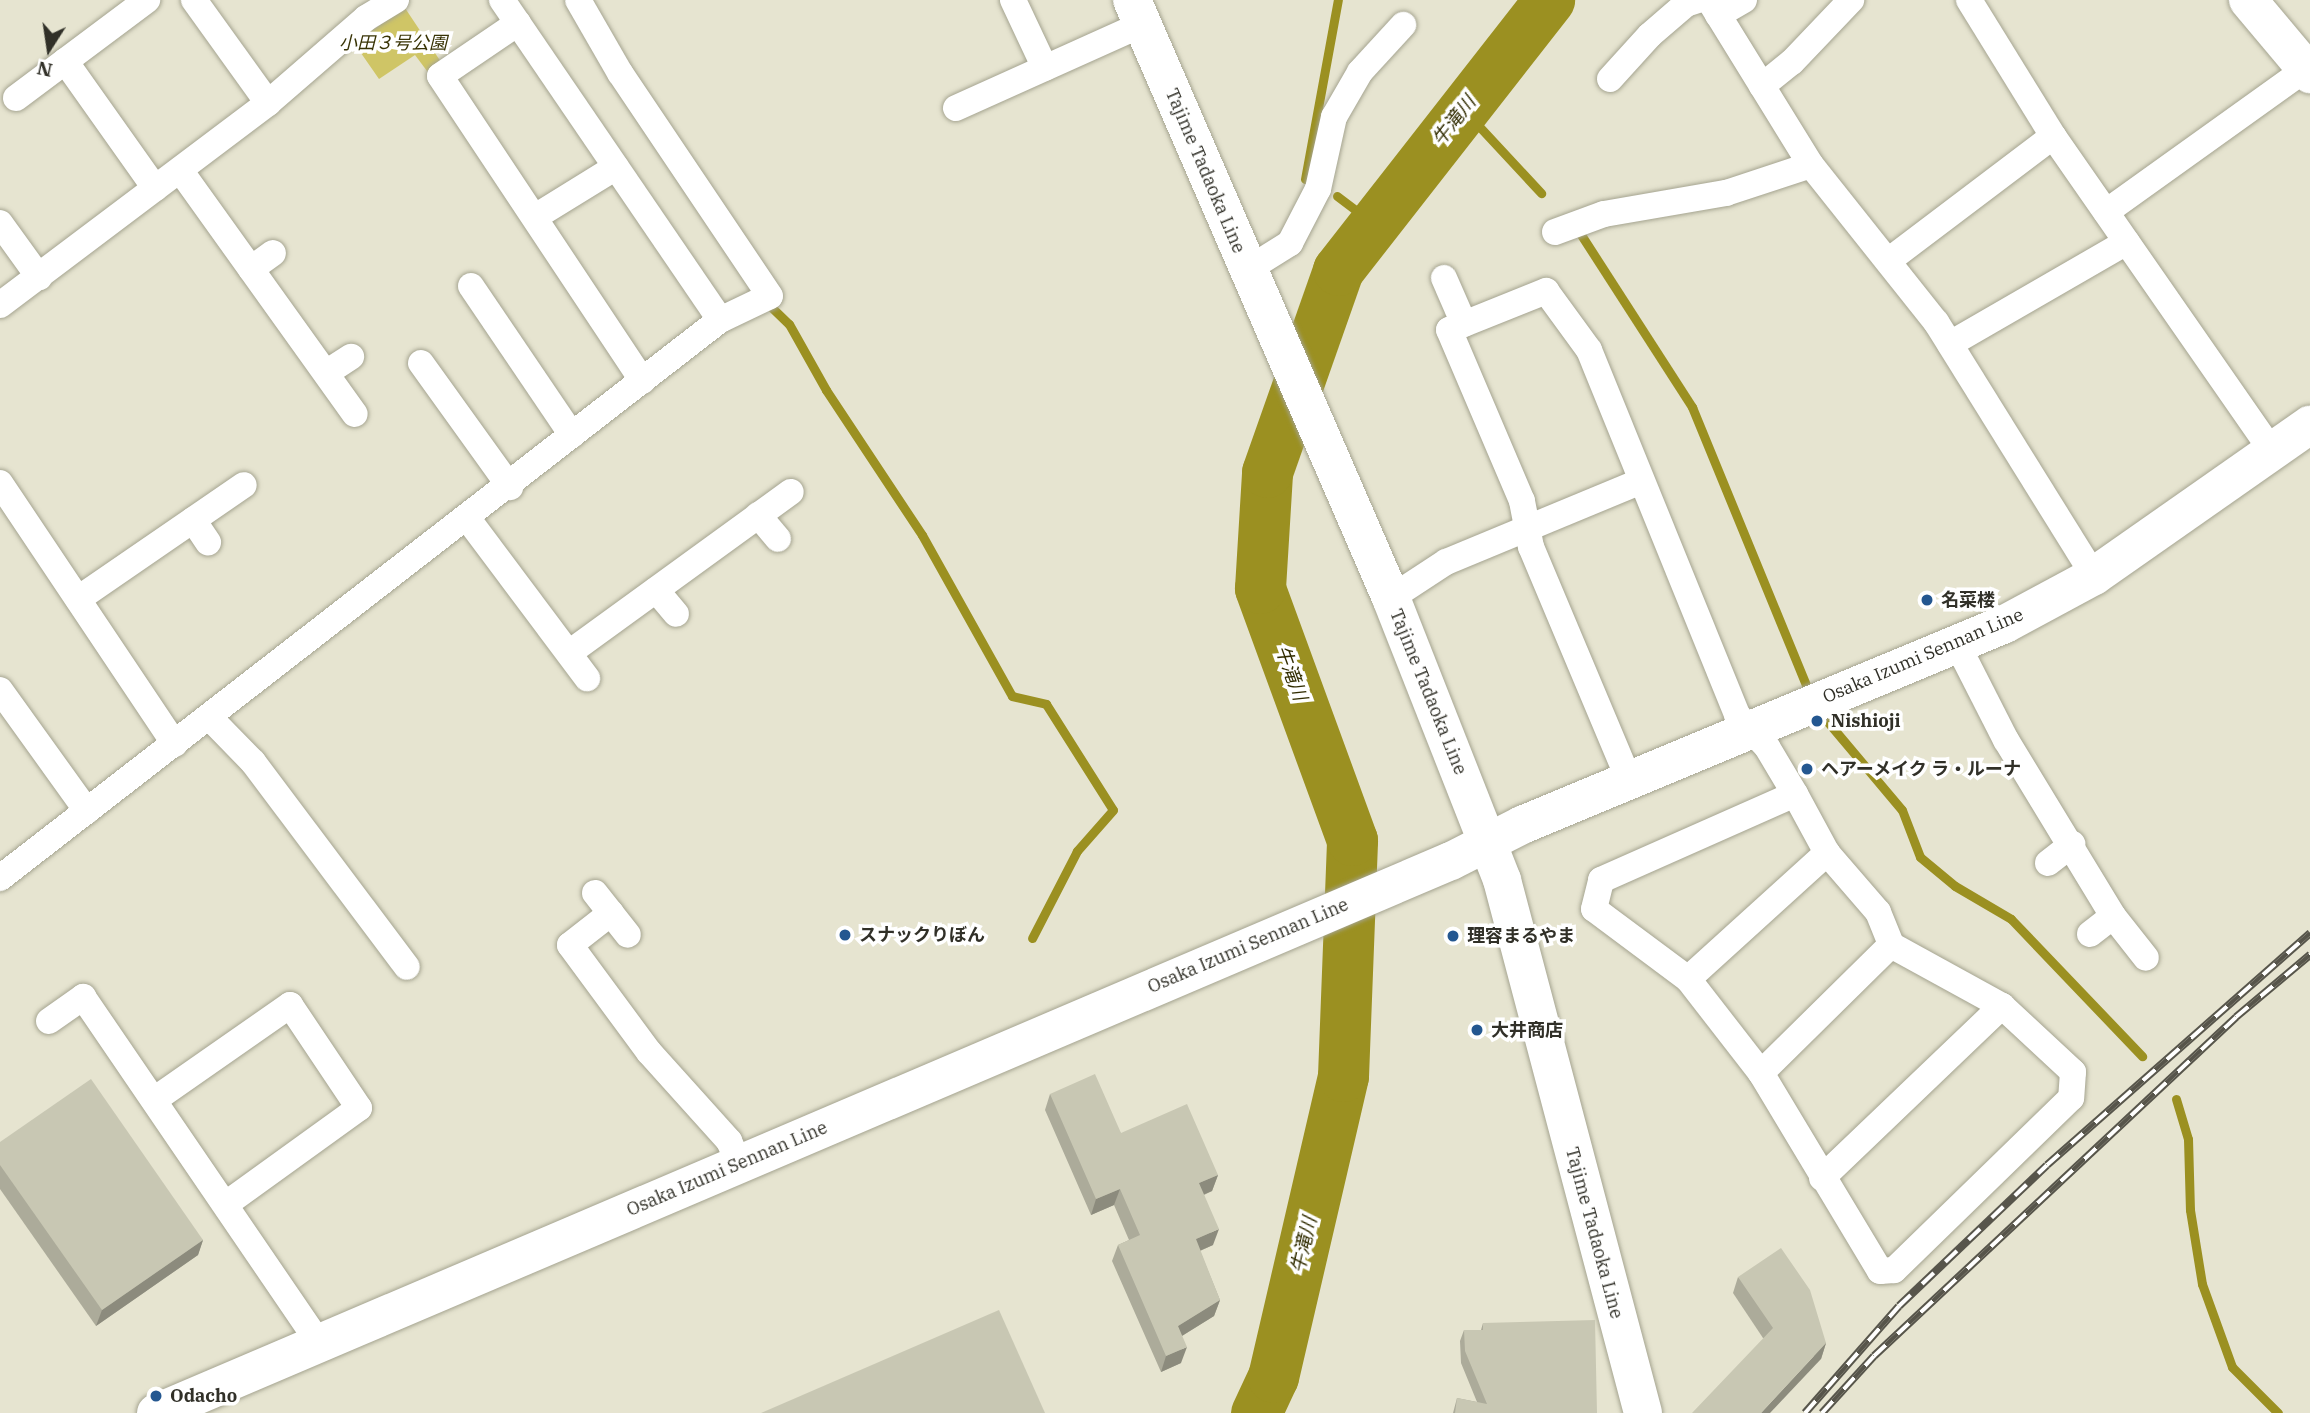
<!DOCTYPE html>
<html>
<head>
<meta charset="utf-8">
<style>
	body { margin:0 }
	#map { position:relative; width:2310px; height:1413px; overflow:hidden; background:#e6e4d0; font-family:"IBM Plex Serif","Noto Sans JP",serif }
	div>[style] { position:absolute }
	.green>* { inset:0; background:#cfc566 }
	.stream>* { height:9px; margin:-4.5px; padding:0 4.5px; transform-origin:4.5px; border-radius:4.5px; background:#9b9021 }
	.river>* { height:51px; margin:-25.5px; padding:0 25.5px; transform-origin:25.5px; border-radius:25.5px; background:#9b9021 }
	.roads { filter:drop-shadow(0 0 2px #a5a490) drop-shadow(0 0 2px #a5a490) }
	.minor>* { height:26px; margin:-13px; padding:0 13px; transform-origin:13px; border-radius:13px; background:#fff }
	.secondary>* { height:38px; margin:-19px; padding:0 19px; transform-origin:19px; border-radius:19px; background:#fff }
	.primary>* { height:38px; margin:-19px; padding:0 19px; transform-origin:19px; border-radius:19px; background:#fff }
	.rail>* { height:8px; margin-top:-4px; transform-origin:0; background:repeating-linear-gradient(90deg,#fff 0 16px,#57554b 0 32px); box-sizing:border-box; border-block:2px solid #57554b }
	.wall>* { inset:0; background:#acab9a }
	.shaded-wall>* { inset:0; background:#8c8b7d }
	.building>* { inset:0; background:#c8c7b3 }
	.dots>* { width:19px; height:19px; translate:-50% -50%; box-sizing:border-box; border:4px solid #fff; border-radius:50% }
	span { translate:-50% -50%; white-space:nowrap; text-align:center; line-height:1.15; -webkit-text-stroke:7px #fff; paint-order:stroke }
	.park-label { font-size:18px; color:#383305; font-style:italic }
	.street-label { font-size:18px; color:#313028 }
	.poi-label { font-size:18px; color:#313028; font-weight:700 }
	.left { translate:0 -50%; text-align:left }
	.water-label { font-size:19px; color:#312c00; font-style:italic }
	.north { position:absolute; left:14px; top:14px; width:70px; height:70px; -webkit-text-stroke:5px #fff; paint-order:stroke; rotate:192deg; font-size:19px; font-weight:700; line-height:28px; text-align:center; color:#313028 }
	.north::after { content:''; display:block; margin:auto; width:24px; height:32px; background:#313028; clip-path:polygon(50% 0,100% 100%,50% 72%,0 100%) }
</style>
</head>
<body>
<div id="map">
	<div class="green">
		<div style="clip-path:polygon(405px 8px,441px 62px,427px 71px,415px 55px,379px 79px,354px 43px)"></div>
	</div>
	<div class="stream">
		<div style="left:1463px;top:109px;width:115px;rotate:47.1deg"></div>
		<div style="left:1305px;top:179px;width:182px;rotate:-79.6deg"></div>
		<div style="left:1337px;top:196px;width:46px;rotate:37.1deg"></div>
		<div style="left:1578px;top:230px;width:211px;rotate:57.2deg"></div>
		<div style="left:1692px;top:407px;width:304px;rotate:67.7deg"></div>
		<div style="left:765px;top:301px;width:33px;rotate:44deg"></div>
		<div style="left:789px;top:324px;width:76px;rotate:60.7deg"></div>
		<div style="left:826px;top:390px;width:174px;rotate:56.5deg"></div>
		<div style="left:922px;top:535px;width:184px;rotate:60.8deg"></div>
		<div style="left:1012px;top:696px;width:35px;rotate:13deg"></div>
		<div style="left:1046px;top:704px;width:125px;rotate:57.7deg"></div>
		<div style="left:1113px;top:810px;width:55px;rotate:131.3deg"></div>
		<div style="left:1077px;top:851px;width:98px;rotate:117.3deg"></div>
		<div style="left:1827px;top:721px;width:116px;rotate:49.9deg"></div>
		<div style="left:1902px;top:810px;width:50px;rotate:69deg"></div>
		<div style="left:1920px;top:857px;width:45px;rotate:39.6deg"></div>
		<div style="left:1955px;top:886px;width:65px;rotate:30.5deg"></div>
		<div style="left:2011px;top:919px;width:190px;rotate:46.3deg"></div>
		<div style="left:2176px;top:1099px;width:42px;rotate:73.3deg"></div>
		<div style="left:2188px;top:1139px;width:71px;rotate:88.4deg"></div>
		<div style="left:2190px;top:1210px;width:75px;rotate:80.8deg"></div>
		<div style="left:2202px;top:1284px;width:88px;rotate:70.1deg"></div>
		<div style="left:2232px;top:1367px;width:65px;rotate:45deg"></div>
	</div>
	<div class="river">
		<div style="left:1256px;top:1413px;width:40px;rotate:-65deg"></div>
		<div style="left:1273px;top:1377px;width:309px;rotate:-76.9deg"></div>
		<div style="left:1343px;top:1076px;width:236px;rotate:-87.8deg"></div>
		<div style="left:1352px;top:840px;width:268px;rotate:-110.1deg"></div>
		<div style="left:1260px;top:588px;width:116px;rotate:-86.5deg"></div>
		<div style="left:1267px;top:472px;width:214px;rotate:-70.6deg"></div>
		<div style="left:1338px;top:270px;width:343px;rotate:-52deg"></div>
	</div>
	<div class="roads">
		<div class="minor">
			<div style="left:194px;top:0;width:127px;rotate:54.3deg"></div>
			<div style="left:502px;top:0;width:387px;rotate:55.7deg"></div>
			<div style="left:1013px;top:0;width:75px;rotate:64.8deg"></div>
			<div style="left:1709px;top:0;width:194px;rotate:58.3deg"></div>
			<div style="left:1811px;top:165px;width:201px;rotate:51.5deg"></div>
			<div style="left:1936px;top:322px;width:299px;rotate:58.1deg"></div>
			<div style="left:1969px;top:0;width:160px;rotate:58.3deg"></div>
			<div style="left:2053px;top:136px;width:385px;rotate:55.2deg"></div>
			<div style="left:1718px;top:15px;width:30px;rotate:-30deg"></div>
			<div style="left:518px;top:23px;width:94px;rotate:145.8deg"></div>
			<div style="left:440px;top:76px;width:366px;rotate:56.4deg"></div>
			<div style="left:65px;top:61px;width:156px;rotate:54.7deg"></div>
			<div style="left:1610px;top:79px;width:59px;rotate:-47.7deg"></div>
			<div style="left:1650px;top:35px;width:48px;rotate:-40.7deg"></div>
			<div style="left:1686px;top:4px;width:13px;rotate:-18deg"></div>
			<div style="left:1762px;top:86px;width:38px;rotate:-39deg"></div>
			<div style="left:1792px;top:62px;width:86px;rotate:-46.4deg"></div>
			<div style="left:16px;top:98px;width:164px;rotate:-36.8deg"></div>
			<div style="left:956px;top:108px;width:205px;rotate:-24.2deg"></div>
			<div style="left:180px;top:170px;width:300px;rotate:54.4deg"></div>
			<div style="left:2106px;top:212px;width:246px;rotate:-35.6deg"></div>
			<div style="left:535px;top:217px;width:95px;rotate:-31.7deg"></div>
			<div style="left:0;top:223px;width:67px;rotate:54.2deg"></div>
			<div style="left:1555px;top:232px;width:52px;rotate:-20.2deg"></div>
			<div style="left:1604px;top:214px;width:124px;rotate:-9.8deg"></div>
			<div style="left:1726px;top:193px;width:89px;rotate:-18.2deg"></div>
			<div style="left:1888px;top:261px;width:207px;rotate:-37.1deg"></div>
			<div style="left:251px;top:269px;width:27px;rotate:-36deg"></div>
			<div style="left:1247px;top:270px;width:51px;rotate:-32.1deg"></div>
			<div style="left:1290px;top:243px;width:61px;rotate:-62.6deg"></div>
			<div style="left:1318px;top:189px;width:74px;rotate:-77.5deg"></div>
			<div style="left:1334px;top:117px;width:52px;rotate:-60deg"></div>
			<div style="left:1360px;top:72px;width:64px;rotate:-47.5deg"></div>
			<div style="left:1444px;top:278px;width:50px;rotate:66.5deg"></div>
			<div style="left:471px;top:286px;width:180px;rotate:55.9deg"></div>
			<div style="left:0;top:305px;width:336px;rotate:-37deg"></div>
			<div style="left:268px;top:103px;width:130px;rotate:-40.9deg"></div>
			<div style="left:366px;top:18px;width:35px;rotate:-31deg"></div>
			<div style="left:1950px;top:344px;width:204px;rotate:-30deg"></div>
			<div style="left:421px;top:363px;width:153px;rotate:54.3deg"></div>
			<div style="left:326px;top:373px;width:30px;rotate:-33deg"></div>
			<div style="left:0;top:483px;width:314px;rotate:56.2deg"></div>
			<div style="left:758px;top:515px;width:31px;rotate:50deg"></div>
			<div style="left:468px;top:519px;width:199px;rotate:53.2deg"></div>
			<div style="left:193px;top:520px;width:27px;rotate:56deg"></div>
			<div style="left:656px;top:590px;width:31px;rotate:50deg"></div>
			<div style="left:1391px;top:598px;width:66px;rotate:-33.2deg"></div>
			<div style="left:1446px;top:562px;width:209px;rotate:-22.5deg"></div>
			<div style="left:78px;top:599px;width:201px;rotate:-34.5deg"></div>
			<div style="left:1957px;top:644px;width:108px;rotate:63deg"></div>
			<div style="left:2006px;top:740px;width:206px;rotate:58.7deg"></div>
			<div style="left:2113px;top:916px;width:53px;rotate:51.8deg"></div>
			<div style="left:569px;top:653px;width:274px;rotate:-36deg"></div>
			<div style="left:0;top:690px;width:149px;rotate:54.3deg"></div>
			<div style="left:210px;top:718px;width:62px;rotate:45.7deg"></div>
			<div style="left:253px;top:762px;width:256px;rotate:53.1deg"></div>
			<div style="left:1629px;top:780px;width:253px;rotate:-112.8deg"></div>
			<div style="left:1531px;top:547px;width:47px;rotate:-101.1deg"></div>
			<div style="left:1522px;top:501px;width:186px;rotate:-113.1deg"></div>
			<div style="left:1449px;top:330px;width:105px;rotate:-21.9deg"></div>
			<div style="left:1546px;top:291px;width:73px;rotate:53.9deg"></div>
			<div style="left:1589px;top:350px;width:394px;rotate:67.9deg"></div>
			<div style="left:1737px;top:715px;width:44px;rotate:46.8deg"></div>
			<div style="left:1767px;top:747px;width:55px;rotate:59.2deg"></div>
			<div style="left:1795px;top:794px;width:67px;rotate:61.5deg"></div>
			<div style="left:1827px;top:853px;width:78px;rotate:49.2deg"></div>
			<div style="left:1878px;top:912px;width:35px;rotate:68deg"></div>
			<div style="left:1891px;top:945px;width:127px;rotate:28.8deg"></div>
			<div style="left:2002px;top:1006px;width:97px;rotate:42.9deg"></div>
			<div style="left:2073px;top:1072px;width:26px;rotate:94deg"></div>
			<div style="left:2071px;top:1098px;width:247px;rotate:135.8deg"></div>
			<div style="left:1894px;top:1270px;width:14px;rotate:176deg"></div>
			<div style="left:1880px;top:1271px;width:231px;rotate:-121deg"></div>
			<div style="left:1761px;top:1073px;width:119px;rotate:-127.8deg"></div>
			<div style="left:1688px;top:979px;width:117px;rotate:-143.3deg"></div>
			<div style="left:1594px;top:909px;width:30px;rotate:-76deg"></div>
			<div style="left:1601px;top:880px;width:212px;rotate:-23.9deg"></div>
			<div style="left:2048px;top:863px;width:31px;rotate:-38deg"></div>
			<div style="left:0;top:878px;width:911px;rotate:-37.78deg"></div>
			<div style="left:720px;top:320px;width:55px;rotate:-25.6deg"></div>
			<div style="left:770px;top:296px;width:269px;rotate:-123.9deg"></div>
			<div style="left:620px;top:73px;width:84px;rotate:-119.9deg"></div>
			<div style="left:595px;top:893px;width:53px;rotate:51.8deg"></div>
			<div style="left:611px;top:913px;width:52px;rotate:142deg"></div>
			<div style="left:570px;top:945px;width:133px;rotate:53.6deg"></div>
			<div style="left:649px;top:1052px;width:120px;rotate:48deg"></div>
			<div style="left:729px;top:1141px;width:24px;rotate:66deg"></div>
			<div style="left:2090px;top:934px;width:29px;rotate:-38deg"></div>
			<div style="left:1688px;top:979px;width:188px;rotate:-42.2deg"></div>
			<div style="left:49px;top:1021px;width:42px;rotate:-35.2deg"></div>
			<div style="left:83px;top:997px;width:419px;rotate:55.7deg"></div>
			<div style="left:1761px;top:1073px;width:182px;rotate:-44.6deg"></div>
			<div style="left:154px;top:1100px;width:166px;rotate:-34.9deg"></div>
			<div style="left:290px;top:1005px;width:124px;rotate:56.2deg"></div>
			<div style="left:359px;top:1108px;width:164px;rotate:144.2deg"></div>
			<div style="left:1822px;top:1178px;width:249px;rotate:-43.7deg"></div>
		</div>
		<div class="secondary">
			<div style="left:1132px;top:0;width:652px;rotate:66.58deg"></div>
			<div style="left:1391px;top:598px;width:303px;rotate:68.5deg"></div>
			<div style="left:1502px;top:880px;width:551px;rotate:75.18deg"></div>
		</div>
		<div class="primary">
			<div style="left:2248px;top:0;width:97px;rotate:50deg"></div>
			<div style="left:156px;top:1413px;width:1408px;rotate:-23.09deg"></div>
			<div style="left:1451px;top:861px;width:80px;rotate:-26.9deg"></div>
			<div style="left:1522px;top:825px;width:523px;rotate:-22.59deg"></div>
			<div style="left:2005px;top:624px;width:101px;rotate:-28.3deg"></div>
			<div style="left:2094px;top:576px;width:264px;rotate:-35deg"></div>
		</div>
	</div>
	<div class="rail">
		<div style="left:1805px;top:1413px;width:142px;rotate:-48.7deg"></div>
		<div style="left:1899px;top:1306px;width:204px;rotate:-43.6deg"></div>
		<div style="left:2047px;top:1165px;width:351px;rotate:-41.4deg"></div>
		<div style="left:1822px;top:1413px;width:77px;rotate:-47.6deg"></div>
		<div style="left:1874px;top:1356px;width:496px;rotate:-43.1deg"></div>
		<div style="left:2236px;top:1017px;width:97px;rotate:-40deg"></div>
	</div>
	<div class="wall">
		<div style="clip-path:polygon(1050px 1094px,1121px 1133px,1218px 1175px,1212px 1191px,1204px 1195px,1213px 1245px,1200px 1251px,1220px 1300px,1214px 1316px,1182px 1336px,1181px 1363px,1161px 1372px,1112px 1261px,1118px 1245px,1129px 1240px,1114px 1205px,1091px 1215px,1045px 1110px)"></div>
		<div style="clip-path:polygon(0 1142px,203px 1240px,198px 1255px,96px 1326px,0 1189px)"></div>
		<div style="clip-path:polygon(1738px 1277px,1826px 1343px,1821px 1359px,1763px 1338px,1733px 1293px)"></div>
		<div style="clip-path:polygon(1483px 1323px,1597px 1413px,1453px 1413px,1457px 1398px,1477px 1402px,1461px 1363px,1460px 1341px,1464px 1330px,1481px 1330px)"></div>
	</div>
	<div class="shaded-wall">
		<div style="clip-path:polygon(1218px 1175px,1212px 1191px,1193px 1199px,1199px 1183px)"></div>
		<div style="clip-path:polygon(1120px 1189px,1114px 1205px,1091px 1215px,1096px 1199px)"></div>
		<div style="clip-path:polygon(1219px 1229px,1213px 1245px,1190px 1255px,1196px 1239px)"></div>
		<div style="clip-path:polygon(203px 1240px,198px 1255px,96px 1326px,102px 1310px)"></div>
		<div style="clip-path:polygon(1220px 1300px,1214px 1316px,1172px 1342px,1178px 1326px)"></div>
		<div style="clip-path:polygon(1826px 1343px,1821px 1359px,1770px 1413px,1761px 1413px)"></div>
		<div style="clip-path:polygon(1187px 1347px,1181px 1363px,1161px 1372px,1166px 1356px)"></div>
	</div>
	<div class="building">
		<div style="clip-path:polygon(1095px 1074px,1121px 1133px,1187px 1104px,1218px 1175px,1199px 1183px,1219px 1229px,1196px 1239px,1220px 1300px,1178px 1326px,1187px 1347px,1166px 1356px,1118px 1245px,1140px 1235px,1120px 1189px,1096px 1199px,1050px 1094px)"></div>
		<div style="clip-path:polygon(91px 1079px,203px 1240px,102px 1310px,0 1165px,0 1142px)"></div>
		<div style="clip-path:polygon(1781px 1248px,1810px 1290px,1826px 1343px,1761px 1413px,1692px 1413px,1773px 1328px,1738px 1277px)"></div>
		<div style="clip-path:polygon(999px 1310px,1045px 1413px,761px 1413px)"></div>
		<div style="clip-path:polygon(1595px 1320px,1597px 1413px,1455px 1413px,1457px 1398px,1487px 1404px,1465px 1351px,1464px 1330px,1483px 1330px,1483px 1323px)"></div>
	</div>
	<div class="dots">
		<div style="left:1927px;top:600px;background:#245790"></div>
		<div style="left:1817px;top:721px;background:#245790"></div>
		<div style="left:1807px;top:769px;background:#245790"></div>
		<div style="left:845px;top:935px;background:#245790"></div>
		<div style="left:1453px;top:936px;background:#245790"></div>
		<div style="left:1477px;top:1030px;background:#245790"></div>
		<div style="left:156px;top:1396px;background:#245790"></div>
	</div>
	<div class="park-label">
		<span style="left:393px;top:43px">小田３号公園</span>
	</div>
	<div class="street-label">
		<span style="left:1205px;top:171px;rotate:67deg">Tajime Tadaoka Line</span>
		<span style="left:1923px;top:656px;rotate:-23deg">Osaka Izumi Sennan Line</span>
		<span style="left:1428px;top:692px;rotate:68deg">Tajime Tadaoka Line</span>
		<span style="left:1248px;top:946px;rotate:-23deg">Osaka Izumi Sennan Line</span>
		<span style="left:727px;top:1169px;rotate:-23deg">Osaka Izumi Sennan Line</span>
		<span style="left:1594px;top:1233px;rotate:75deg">Tajime Tadaoka Line</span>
	</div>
	<div class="poi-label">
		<span class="left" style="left:1941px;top:600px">名菜楼</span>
		<span class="left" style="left:1831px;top:721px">Nishioji</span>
		<span class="left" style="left:1821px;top:769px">ヘアーメイク ラ・ルーナ</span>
		<span class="left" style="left:859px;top:935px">スナックりぼん</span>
		<span class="left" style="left:1467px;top:936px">理容まるやま</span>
		<span class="left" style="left:1491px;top:1030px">大井商店</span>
		<span class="left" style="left:170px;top:1396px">Odacho</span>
	</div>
	<div class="water-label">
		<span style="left:1454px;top:121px;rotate:-52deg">牛滝川</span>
		<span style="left:1291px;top:673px;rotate:70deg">牛滝川</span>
		<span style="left:1304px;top:1245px;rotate:-77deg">牛滝川</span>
	</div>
	<div class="north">N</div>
</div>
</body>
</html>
